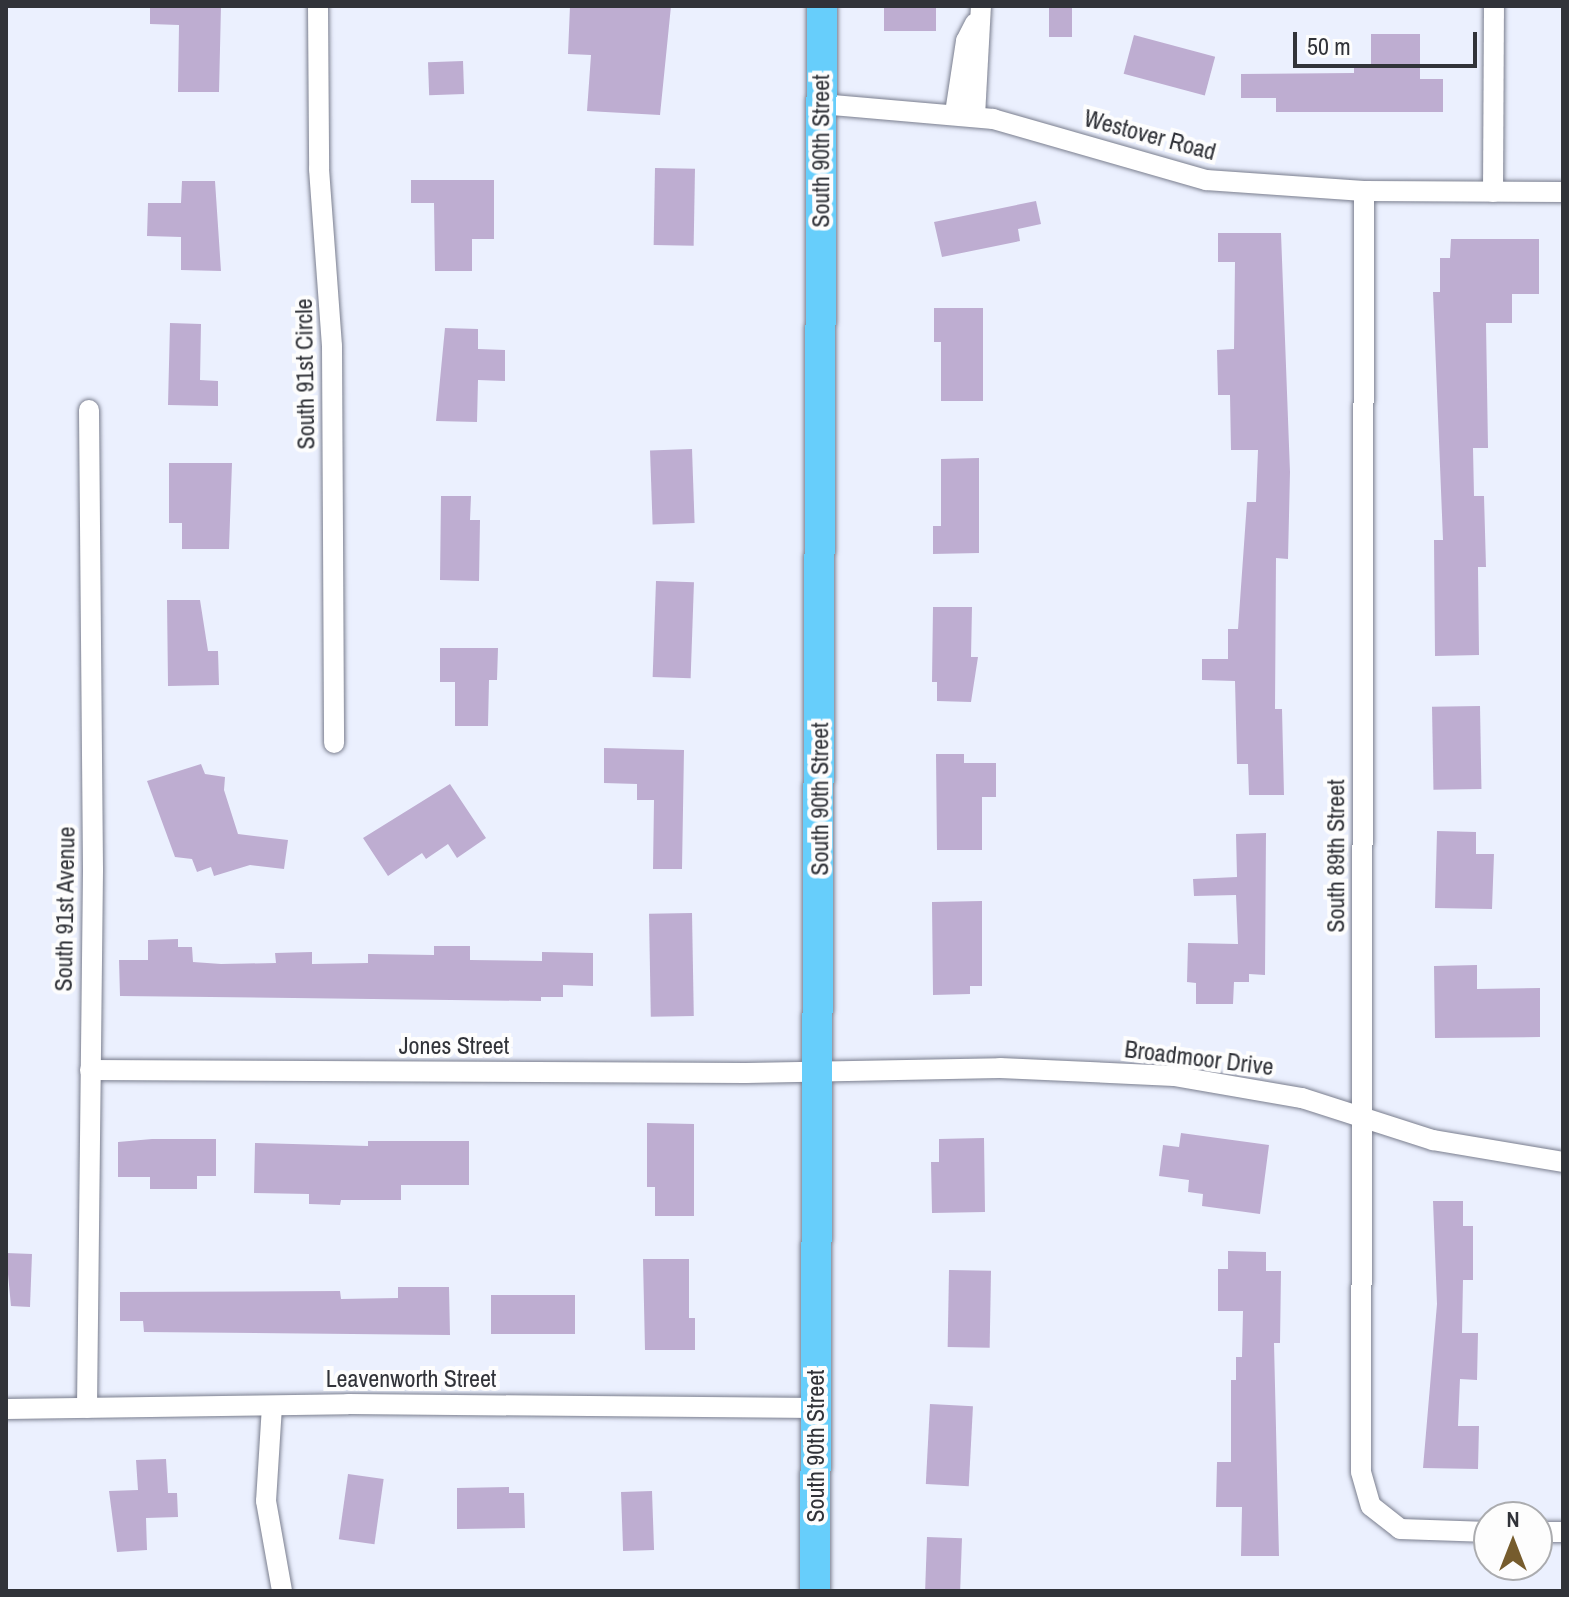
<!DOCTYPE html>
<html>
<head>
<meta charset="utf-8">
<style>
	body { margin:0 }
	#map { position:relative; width:1569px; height:1597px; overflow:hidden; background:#ebf0fe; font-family:"Archivo Narrow",sans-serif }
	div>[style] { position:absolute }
	.building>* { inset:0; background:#beadd1; transform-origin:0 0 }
	.roads { filter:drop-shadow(0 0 2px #7a7e8e) drop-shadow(0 0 2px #7a7e8e) }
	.minor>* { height:20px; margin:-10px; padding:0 10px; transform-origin:10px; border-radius:10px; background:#fff }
	.primary>* { height:30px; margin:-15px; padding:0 15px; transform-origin:15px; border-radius:15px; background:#67cefb }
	span { translate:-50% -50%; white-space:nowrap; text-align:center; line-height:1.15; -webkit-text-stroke:8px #fdfdfd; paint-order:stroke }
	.street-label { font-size:24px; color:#313339 }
	.frame { position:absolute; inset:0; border:8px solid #313339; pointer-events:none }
	.north { position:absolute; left:1473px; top:1501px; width:80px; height:80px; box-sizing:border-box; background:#fdfdfd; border:2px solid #abacaf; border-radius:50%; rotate:0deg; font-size:22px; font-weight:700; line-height:32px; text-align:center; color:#313339 }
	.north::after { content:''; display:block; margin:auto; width:28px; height:36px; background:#765c2d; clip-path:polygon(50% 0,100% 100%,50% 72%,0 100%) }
	.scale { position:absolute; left:1293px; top:32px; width:184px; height:36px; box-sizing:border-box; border:4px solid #313339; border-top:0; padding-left:10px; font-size:24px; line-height:28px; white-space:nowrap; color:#313339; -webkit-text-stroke:6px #fdfdfd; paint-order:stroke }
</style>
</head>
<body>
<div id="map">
	<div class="building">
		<div style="clip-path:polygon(150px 6px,221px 6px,219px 92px,178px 92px,179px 25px,150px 24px)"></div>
		<div style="clip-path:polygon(570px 6px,671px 6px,660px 115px,587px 111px,591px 55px,568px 54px)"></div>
		<div style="left:884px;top:6px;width:52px;height:25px"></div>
		<div style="left:1049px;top:6px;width:23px;height:31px"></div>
		<div style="clip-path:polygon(1371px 34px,1420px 34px,1420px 79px,1443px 79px,1443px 112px,1276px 112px,1276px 98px,1241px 98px,1241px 74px,1354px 73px,1354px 67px,1371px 67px)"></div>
		<div style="left:1134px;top:35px;width:84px;height:40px;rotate:15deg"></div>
		<div style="left:463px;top:61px;width:33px;height:35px;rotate:88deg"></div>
		<div style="left:655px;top:168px;width:40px;height:77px;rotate:1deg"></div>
		<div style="clip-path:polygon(411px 180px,494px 180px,494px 239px,472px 239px,472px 271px,435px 271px,434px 203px,411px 203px)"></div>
		<div style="clip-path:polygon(182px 181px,215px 181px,221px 271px,181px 270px,181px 237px,147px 236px,148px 203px,181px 203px)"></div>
		<div style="clip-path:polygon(1036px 201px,1041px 224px,1018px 229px,1020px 241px,942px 257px,934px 222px)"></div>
		<div style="clip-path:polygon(1218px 233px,1281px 233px,1290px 472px,1288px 559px,1276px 558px,1275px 709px,1282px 709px,1284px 795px,1249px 795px,1248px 764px,1237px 764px,1235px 681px,1202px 680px,1202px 659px,1228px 659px,1228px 629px,1238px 629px,1247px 502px,1256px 502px,1258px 450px,1231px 450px,1230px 395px,1218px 395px,1217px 350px,1234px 349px,1235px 262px,1218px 262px)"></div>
		<div style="clip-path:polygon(1451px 239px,1539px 239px,1539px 294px,1512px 294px,1512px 323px,1486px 323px,1488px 448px,1473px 448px,1474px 496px,1484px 496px,1486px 567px,1478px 567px,1479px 655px,1435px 656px,1434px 540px,1443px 540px,1433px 292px,1440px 292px,1440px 258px,1450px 258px)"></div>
		<div style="clip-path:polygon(934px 308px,983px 308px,983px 401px,941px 401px,941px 342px,934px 342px)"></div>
		<div style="clip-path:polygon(170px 323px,201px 324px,200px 380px,218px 381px,218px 406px,168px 405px)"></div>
		<div style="clip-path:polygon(445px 328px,478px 329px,478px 349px,505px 350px,505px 381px,478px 380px,477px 422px,436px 421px)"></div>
		<div style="left:692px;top:449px;width:74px;height:42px;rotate:88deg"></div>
		<div style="clip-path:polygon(979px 458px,979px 553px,933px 554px,933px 526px,941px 526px,941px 459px)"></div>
		<div style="clip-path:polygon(169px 463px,232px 463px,229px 549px,182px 549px,182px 523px,169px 523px)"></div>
		<div style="clip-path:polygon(441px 496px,471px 496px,470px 520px,480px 520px,479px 581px,440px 580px)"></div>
		<div style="left:656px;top:581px;width:38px;height:96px;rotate:2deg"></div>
		<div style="clip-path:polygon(167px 600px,200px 600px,208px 651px,218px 651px,219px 685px,168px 686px)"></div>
		<div style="clip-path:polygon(933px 607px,972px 607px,971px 657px,978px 657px,971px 702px,937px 701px,937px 682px,932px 682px)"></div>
		<div style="clip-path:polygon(440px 648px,498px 648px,497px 680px,489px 680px,488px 726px,455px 726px,455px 682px,440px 682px)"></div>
		<div style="left:1480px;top:706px;width:83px;height:48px;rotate:89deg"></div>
		<div style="clip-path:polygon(604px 748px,684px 750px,682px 869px,653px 869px,654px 800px,637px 800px,637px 784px,604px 783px)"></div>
		<div style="clip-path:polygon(936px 754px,964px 754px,964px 763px,996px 763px,996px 797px,982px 797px,982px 850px,937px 850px)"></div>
		<div style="clip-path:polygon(201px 764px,205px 774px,225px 777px,224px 790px,238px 834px,288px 840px,284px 869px,250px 865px,214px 876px,211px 867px,197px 872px,192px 859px,175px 857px,147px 781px)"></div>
		<div style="clip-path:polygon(450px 784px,486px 838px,457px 858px,448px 844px,426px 859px,422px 853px,388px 876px,363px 838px)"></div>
		<div style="clip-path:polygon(1437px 831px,1476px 832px,1476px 854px,1494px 854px,1492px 909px,1435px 908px)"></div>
		<div style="clip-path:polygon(1266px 833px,1265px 975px,1249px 974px,1249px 982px,1234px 982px,1233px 1004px,1196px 1004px,1196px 983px,1187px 982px,1188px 943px,1238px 944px,1236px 895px,1194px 896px,1193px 879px,1237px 877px,1236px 834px)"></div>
		<div style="clip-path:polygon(982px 901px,982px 986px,970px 986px,970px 994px,933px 995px,932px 902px)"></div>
		<div style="left:692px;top:913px;width:103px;height:43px;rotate:89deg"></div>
		<div style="clip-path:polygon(178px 939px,178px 947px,192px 947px,193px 962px,221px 964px,276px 963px,275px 953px,312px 952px,312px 964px,368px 963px,368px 954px,434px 955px,434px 946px,470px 946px,470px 960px,542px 961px,542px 952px,593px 953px,593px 986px,563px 985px,563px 997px,541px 997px,541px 1001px,120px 996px,119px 960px,148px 960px,148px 940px)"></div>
		<div style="clip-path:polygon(1477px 965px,1477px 989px,1540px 988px,1540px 1037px,1435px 1038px,1434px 966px)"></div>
		<div style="clip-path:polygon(647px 1123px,694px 1124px,694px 1216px,655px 1216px,655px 1187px,647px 1187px)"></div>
		<div style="clip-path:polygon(1181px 1133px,1269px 1145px,1260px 1214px,1202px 1206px,1203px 1194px,1188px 1192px,1189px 1180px,1159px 1176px,1163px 1145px,1179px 1147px)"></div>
		<div style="clip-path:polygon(984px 1138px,985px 1212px,932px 1213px,931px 1162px,939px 1162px,939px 1139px)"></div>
		<div style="clip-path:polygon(152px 1139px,216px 1139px,216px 1176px,197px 1176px,197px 1189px,150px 1189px,150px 1177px,118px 1177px,118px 1142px)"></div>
		<div style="clip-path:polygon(368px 1141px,469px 1141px,469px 1185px,401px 1185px,401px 1200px,341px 1200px,340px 1205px,309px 1204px,309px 1194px,254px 1193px,255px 1143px,368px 1146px)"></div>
		<div style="clip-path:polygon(1433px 1201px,1463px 1201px,1463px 1226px,1473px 1226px,1473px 1280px,1463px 1280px,1462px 1333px,1478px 1333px,1477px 1380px,1460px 1379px,1458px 1426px,1479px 1426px,1478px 1469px,1423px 1468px,1437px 1304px)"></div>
		<div style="clip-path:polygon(1228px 1251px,1266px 1252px,1266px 1271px,1281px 1271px,1280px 1343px,1274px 1343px,1279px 1556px,1241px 1556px,1242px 1507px,1216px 1507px,1217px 1462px,1231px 1462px,1231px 1380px,1236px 1380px,1236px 1357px,1242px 1357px,1243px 1311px,1218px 1311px,1218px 1269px,1228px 1269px)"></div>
		<div style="clip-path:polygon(6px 1253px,32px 1254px,30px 1307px,11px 1306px)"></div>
		<div style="clip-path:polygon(643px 1259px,689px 1259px,689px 1318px,695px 1318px,695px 1350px,645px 1350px)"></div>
		<div style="left:949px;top:1270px;width:42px;height:77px;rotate:1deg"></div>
		<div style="clip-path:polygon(398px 1287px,449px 1287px,450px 1335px,144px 1332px,143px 1321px,120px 1321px,120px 1292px,340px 1291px,341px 1299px,398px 1298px)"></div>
		<div style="left:491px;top:1295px;width:84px;height:39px"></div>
		<div style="left:930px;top:1404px;width:43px;height:80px;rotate:3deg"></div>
		<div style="clip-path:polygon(166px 1459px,168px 1493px,177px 1493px,178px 1517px,146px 1518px,147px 1550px,117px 1552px,109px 1491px,138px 1490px,136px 1460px)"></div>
		<div style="left:348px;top:1474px;width:36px;height:66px;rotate:8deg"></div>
		<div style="clip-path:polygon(509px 1487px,509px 1493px,524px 1493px,525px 1528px,457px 1529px,457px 1488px)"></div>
		<div style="left:652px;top:1491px;width:59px;height:31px;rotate:88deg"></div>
		<div style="left:927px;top:1537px;width:35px;height:54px;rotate:2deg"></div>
	</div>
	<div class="roads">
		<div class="minor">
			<div style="left:318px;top:6px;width:163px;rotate:89.6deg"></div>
			<div style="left:319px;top:169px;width:177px;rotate:85.8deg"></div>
			<div style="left:332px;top:346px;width:397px;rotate:89.7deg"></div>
			<div style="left:821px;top:104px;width:173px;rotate:5deg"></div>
			<div style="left:993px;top:119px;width:222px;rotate:16deg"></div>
			<div style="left:1206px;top:180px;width:158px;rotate:4deg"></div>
			<div style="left:1364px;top:191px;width:199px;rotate:0.3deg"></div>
			<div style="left:955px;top:113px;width:73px;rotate:-81.3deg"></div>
			<div style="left:966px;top:41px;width:20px;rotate:-63deg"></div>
			<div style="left:975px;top:116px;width:110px;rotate:-86.9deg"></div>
			<div style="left:1364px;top:191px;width:1281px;rotate:90.13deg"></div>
			<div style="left:1361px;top:1472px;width:35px;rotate:74deg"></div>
			<div style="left:1371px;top:1506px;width:37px;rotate:38deg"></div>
			<div style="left:1400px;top:1529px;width:89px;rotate:1.9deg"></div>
			<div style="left:1493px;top:192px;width:186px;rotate:-89.7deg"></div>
			<div style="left:90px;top:1070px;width:656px;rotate:0.26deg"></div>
			<div style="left:746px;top:1073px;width:254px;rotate:-1.1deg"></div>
			<div style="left:1000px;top:1068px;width:174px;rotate:2.6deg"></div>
			<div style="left:1174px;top:1076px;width:130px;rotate:9.8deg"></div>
			<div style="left:1302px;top:1098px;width:138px;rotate:17.8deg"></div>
			<div style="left:1433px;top:1140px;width:132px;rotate:9.6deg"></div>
			<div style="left:272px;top:1406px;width:95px;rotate:93.6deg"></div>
			<div style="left:266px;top:1501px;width:91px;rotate:79.9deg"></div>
			<div style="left:87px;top:1408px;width:539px;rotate:-89.36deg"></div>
			<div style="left:93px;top:869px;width:459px;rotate:-90.5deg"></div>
			<div style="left:6px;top:1409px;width:342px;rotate:-0.8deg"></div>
			<div style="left:348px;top:1404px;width:468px;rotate:0.5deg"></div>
			<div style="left:1537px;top:1532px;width:26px"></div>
		</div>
		<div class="primary">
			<div style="left:815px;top:1591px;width:1585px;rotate:-89.75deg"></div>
		</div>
	</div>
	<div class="street-label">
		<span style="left:1150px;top:135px;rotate:15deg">Westover Road</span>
		<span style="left:821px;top:151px;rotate:-90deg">South 90th Street</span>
		<span style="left:305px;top:374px;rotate:-91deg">South 91st Circle</span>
		<span style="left:820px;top:799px;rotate:-90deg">South 90th Street</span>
		<span style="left:1336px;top:856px;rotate:-90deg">South 89th Street</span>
		<span style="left:65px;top:909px;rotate:-89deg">South 91st Avenue</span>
		<span style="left:454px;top:1046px">Jones Street</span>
		<span style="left:1199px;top:1058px;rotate:7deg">Broadmoor Drive</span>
		<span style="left:411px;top:1379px">Leavenworth Street</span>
		<span style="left:816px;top:1446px;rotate:-90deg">South 90th Street</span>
	</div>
	<div class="frame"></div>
	<div class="north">N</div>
	<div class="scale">50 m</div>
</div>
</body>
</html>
